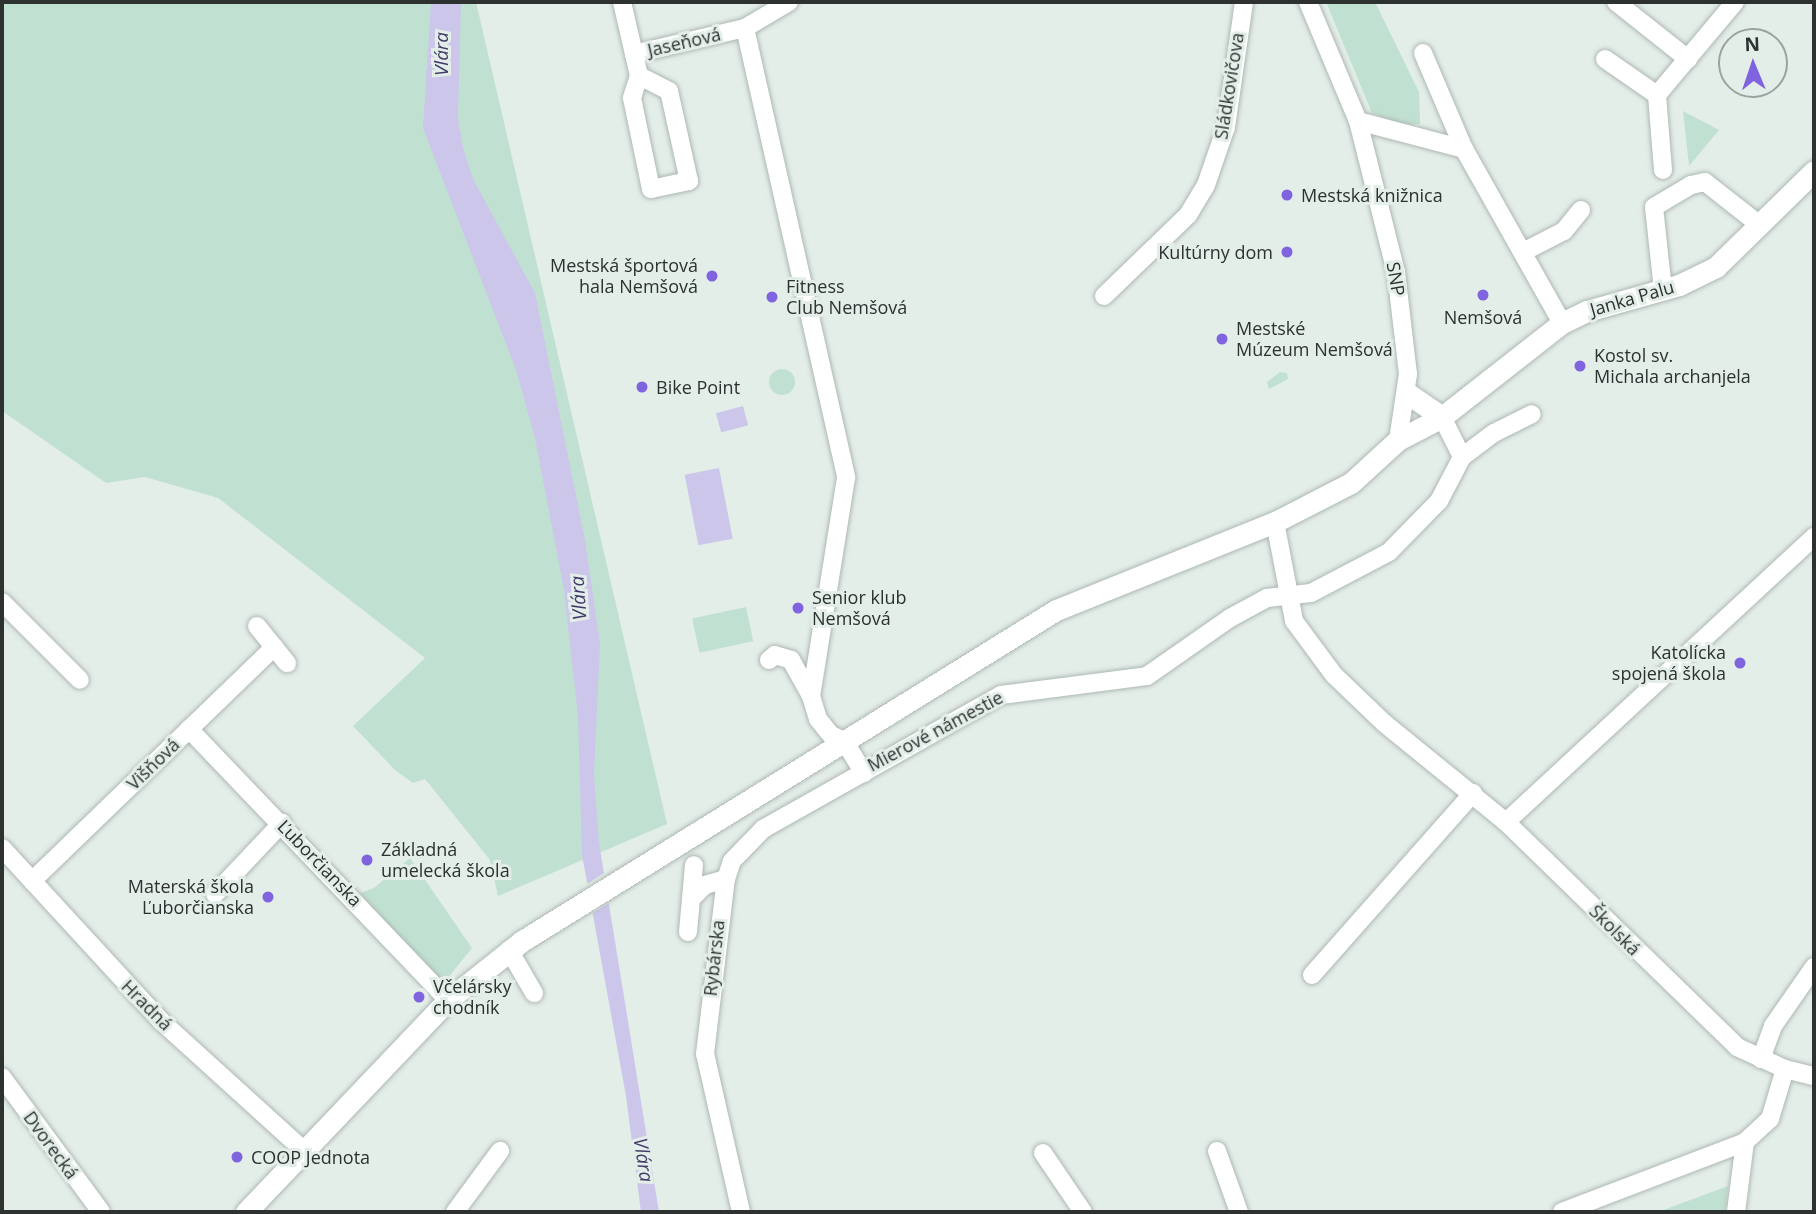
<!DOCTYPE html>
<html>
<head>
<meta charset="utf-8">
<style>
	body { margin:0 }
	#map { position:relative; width:1816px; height:1214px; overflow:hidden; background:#e4eee9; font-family:"Open Sans",sans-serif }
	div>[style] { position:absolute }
	.green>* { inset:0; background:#c0e1d1; transform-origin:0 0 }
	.round { border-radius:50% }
	.water>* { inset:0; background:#cbc6ea; transform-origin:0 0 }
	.pier>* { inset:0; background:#e4eee9 }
	.roads { filter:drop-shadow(0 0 2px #aeb8b3) drop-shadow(0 0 2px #aeb8b3) }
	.minor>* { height:18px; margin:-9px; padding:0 9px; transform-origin:9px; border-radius:9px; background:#fff }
	.major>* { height:21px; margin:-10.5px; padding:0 10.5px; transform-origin:10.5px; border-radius:10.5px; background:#fff }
	.dots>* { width:19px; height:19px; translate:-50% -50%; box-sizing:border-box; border:4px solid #e4eee9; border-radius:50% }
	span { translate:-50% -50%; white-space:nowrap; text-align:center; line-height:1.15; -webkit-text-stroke:6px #e4eee9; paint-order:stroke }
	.street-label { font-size:18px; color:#2d312f }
	.poi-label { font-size:18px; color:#2d312f }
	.left { translate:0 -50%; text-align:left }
	.right { translate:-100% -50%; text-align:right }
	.water-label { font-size:19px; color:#443b6a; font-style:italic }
	.frame { position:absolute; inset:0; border:4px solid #2d312f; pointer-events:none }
	.north { position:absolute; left:1718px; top:28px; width:70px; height:70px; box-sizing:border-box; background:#e4eee9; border:2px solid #9ba29f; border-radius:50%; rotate:358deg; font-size:19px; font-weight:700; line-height:28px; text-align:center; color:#2d312f }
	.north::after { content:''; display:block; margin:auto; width:24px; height:32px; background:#8063de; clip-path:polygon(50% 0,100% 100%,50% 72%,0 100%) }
</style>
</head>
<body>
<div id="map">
	<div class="green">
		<div style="clip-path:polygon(2px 2px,476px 2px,667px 824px,498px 896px,490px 860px,425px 779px,413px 783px,395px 770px,353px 726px,425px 658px,218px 498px,145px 477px,106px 483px,2px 411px)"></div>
		<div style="clip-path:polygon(1326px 2px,1375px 2px,1419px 92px,1420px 124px,1399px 124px,1372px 113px)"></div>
		<div style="clip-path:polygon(1683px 111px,1719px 130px,1689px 166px)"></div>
		<div class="round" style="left:769px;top:369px;width:26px;height:26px"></div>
		<div style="clip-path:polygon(1280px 372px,1287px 373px,1288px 379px,1269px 389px,1267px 382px)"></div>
		<div style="left:746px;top:607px;width:35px;height:55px;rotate:78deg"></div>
		<div style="clip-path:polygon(410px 858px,472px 948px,443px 984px,360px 893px,374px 888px)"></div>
		<div style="clip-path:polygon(1728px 1186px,1725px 1212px,1658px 1212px)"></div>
	</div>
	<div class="water">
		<div style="clip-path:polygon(431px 2px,461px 2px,458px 118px,463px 148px,473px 179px,535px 293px,585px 540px,600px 644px,594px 775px,599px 843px,659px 1212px,641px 1212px,626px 1096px,582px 855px,578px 716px,564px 590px,535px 438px,516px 370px,423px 128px)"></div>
		<div style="left:743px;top:406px;width:20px;height:28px;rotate:75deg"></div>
		<div style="left:719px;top:468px;width:72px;height:35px;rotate:79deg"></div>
	</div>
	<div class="pier">
		<div style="clip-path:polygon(607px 871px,613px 901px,589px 915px,584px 886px)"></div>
	</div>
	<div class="roads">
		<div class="minor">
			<div style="left:622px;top:2px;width:53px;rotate:77deg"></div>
			<div style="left:634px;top:54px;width:114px;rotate:-13.2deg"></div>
			<div style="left:745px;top:28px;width:51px;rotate:-30.6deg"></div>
			<div style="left:1308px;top:2px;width:129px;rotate:67.2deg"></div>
			<div style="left:1358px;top:121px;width:156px;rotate:75.9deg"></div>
			<div style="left:1396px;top:272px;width:103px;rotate:83.3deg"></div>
			<div style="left:1408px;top:374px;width:67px;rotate:98.6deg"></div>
			<div style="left:1616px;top:2px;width:92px;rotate:38.4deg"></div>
			<div style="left:745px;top:28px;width:461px;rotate:77.3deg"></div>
			<div style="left:846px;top:478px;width:221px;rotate:99.1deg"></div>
			<div style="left:811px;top:696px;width:24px;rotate:73deg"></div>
			<div style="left:818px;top:719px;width:21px;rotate:51deg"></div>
			<div style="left:831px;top:735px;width:14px;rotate:25deg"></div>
			<div style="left:844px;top:741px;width:38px;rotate:58deg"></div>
			<div style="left:1423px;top:53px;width:104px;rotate:66.9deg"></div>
			<div style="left:1464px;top:149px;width:200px;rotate:60.6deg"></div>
			<div style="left:634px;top:54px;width:23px;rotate:77deg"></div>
			<div style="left:639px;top:76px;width:23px;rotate:108deg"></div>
			<div style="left:632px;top:98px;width:93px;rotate:78.2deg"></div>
			<div style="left:651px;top:189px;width:39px;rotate:-12deg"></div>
			<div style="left:689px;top:181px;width:92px;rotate:-102.5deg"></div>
			<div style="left:669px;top:91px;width:34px;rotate:-153deg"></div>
			<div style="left:1605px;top:59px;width:63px;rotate:34.7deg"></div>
			<div style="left:1358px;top:121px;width:110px;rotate:14.8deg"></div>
			<div style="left:1663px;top:170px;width:75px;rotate:-94.6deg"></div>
			<div style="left:1657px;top:95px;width:121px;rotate:-50deg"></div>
			<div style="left:1523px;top:252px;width:46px;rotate:-27.1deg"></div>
			<div style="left:1564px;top:231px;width:27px;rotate:-51deg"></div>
			<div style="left:1663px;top:290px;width:83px;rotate:-96.2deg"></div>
			<div style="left:1654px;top:207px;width:43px;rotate:-30.7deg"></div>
			<div style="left:1691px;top:185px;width:14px;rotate:-12deg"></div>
			<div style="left:1705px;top:182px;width:71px;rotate:38.2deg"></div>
			<div style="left:1104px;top:296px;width:117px;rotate:-44deg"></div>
			<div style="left:1188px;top:215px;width:35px;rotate:-59deg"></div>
			<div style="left:1206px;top:185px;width:61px;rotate:-71deg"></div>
			<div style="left:1226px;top:127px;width:126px;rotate:-81.8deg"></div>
			<div style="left:1442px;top:417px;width:45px;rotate:63.4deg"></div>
			<div style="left:1275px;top:522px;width:101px;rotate:79.1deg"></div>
			<div style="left:1294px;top:621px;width:67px;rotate:53.5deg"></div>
			<div style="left:1334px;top:675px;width:69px;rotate:43.8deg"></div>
			<div style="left:1384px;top:723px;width:157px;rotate:39.1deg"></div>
			<div style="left:1506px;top:822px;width:322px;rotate:44.2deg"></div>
			<div style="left:1737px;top:1047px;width:53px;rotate:24.6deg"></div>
			<div style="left:1785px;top:1069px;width:30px;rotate:14deg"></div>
			<div style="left:2px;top:602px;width:110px;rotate:45deg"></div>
			<div style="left:257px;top:626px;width:48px;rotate:51deg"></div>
			<div style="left:769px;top:660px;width:8px;rotate:-40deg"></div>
			<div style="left:775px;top:655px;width:17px;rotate:17deg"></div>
			<div style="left:791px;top:660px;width:41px;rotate:60.9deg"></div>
			<div style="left:189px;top:729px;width:375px;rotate:46.3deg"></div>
			<div style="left:1506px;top:822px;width:420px;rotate:-42.8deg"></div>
			<div style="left:2px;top:848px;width:236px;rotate:47.4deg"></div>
			<div style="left:162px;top:1022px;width:190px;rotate:42.2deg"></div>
			<div style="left:32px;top:881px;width:337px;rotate:-44deg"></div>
			<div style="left:215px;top:894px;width:98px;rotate:-46.7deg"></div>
			<div style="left:691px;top:899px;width:20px;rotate:-45deg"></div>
			<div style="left:705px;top:885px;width:22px;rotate:-16deg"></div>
			<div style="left:688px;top:932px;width:67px;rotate:-84.9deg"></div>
			<div style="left:509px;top:950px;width:50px;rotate:59.8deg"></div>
			<div style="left:1312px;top:975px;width:243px;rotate:-48.5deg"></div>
			<div style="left:1761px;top:1059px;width:35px;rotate:-70deg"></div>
			<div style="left:1773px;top:1026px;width:72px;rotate:-55.2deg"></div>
			<div style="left:2px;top:1077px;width:167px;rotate:53.7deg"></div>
			<div style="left:1217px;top:1151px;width:65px;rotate:70.2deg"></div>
			<div style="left:1043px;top:1153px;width:71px;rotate:55.9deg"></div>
			<div style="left:455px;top:1212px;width:76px;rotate:-53.6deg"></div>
			<div style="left:741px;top:1212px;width:162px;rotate:-102.8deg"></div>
			<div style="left:705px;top:1054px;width:176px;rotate:-83.2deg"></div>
			<div style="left:726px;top:879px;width:19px;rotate:-72deg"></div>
			<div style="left:732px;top:861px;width:45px;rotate:-45.9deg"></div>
			<div style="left:763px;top:829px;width:273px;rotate:-29.4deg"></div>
			<div style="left:1001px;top:695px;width:147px;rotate:-7.4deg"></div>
			<div style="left:1147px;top:676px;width:101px;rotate:-34.9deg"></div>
			<div style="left:1230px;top:618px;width:42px;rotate:-28.4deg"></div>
			<div style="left:1267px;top:598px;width:44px;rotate:-6.5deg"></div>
			<div style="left:1311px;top:593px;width:88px;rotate:-27.7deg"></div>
			<div style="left:1389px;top:552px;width:71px;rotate:-45.6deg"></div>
			<div style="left:1439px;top:501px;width:50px;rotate:-62.4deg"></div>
			<div style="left:1462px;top:457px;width:40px;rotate:-37deg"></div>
			<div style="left:1494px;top:433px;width:42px;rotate:-26.6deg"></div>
			<div style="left:1562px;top:1212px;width:196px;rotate:-20.9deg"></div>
			<div style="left:1745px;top:1142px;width:34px;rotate:-43deg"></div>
			<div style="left:1770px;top:1119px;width:52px;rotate:-73.3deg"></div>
			<div style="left:1736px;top:1212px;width:71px;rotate:-82.7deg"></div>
		</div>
		<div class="major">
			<div style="left:1407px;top:393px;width:42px;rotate:34.4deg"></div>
			<div style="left:246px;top:1212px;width:293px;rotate:-46.4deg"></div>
			<div style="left:448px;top:1000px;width:95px;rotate:-38.6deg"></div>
			<div style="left:522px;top:941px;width:628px;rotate:-31.79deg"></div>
			<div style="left:1056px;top:610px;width:236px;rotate:-21.9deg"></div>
			<div style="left:1275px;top:522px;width:85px;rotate:-27.2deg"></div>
			<div style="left:1351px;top:483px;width:64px;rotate:-42.5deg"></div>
			<div style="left:1398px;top:440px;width:50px;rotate:-27.6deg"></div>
			<div style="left:1442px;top:417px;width:152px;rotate:-38.1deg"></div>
			<div style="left:1562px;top:323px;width:28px;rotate:-26deg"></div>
			<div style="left:1587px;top:311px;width:96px;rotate:-15.8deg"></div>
			<div style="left:1679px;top:285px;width:41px;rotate:-25.9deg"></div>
			<div style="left:1716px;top:267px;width:137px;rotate:-44.4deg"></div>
		</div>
	</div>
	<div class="dots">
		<div style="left:1287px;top:195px;background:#8063de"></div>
		<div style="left:1287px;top:252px;background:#8063de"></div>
		<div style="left:712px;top:276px;background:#8063de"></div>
		<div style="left:1483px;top:295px;background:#8063de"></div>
		<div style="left:772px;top:297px;background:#8063de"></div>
		<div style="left:1222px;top:339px;background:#8063de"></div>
		<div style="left:1580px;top:366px;background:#8063de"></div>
		<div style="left:642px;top:387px;background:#8063de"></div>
		<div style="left:798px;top:608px;background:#8063de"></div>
		<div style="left:1740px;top:663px;background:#8063de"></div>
		<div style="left:367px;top:860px;background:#8063de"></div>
		<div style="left:268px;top:897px;background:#8063de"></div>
		<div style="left:419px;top:997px;background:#8063de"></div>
		<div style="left:237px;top:1157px;background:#8063de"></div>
	</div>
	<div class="street-label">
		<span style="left:684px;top:42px;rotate:-13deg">Jaseňová</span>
		<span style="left:1229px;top:86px;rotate:-81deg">Sládkovičova</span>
		<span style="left:1396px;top:279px;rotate:80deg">SNP</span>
		<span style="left:1632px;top:298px;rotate:-16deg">Janka Palu</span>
		<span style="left:935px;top:731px;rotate:-28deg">Mierové námestie</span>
		<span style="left:153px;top:764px;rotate:-44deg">Višňová</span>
		<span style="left:320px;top:863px;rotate:46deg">Ľuborčianska</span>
		<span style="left:1615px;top:930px;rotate:45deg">Školská</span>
		<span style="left:714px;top:958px;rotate:-84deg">Rybárska</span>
		<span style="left:147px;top:1005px;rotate:45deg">Hradná</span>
		<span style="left:51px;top:1145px;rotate:54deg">Dvorecká</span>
	</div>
	<div class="poi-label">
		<span class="left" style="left:1301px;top:195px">Mestská knižnica</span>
		<span class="right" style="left:1273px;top:252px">Kultúrny dom</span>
		<span class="right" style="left:698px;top:276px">Mestská športová<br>hala Nemšová</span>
		<span class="left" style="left:786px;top:297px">Fitness<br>Club Nemšová</span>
		<span style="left:1483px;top:317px">Nemšová</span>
		<span class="left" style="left:1236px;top:339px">Mestské<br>Múzeum Nemšová</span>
		<span class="left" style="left:1594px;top:366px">Kostol sv.<br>Michala archanjela</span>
		<span class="left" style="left:656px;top:387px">Bike Point</span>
		<span class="left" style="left:812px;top:608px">Senior klub<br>Nemšová</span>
		<span class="right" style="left:1726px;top:663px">Katolícka<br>spojená škola</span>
		<span class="left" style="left:381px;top:860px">Základná<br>umelecká škola</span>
		<span class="right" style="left:254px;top:897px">Materská škola<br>Ľuborčianska</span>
		<span class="left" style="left:433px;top:997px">Včelársky<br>chodník</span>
		<span class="left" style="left:251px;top:1157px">COOP Jednota</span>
	</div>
	<div class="water-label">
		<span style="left:442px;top:54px;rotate:-90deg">Vlára</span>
		<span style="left:579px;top:598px;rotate:-94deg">Vlára</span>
		<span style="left:643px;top:1160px;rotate:81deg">Vlára</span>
	</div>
	<div class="frame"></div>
	<div class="north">N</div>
</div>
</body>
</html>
